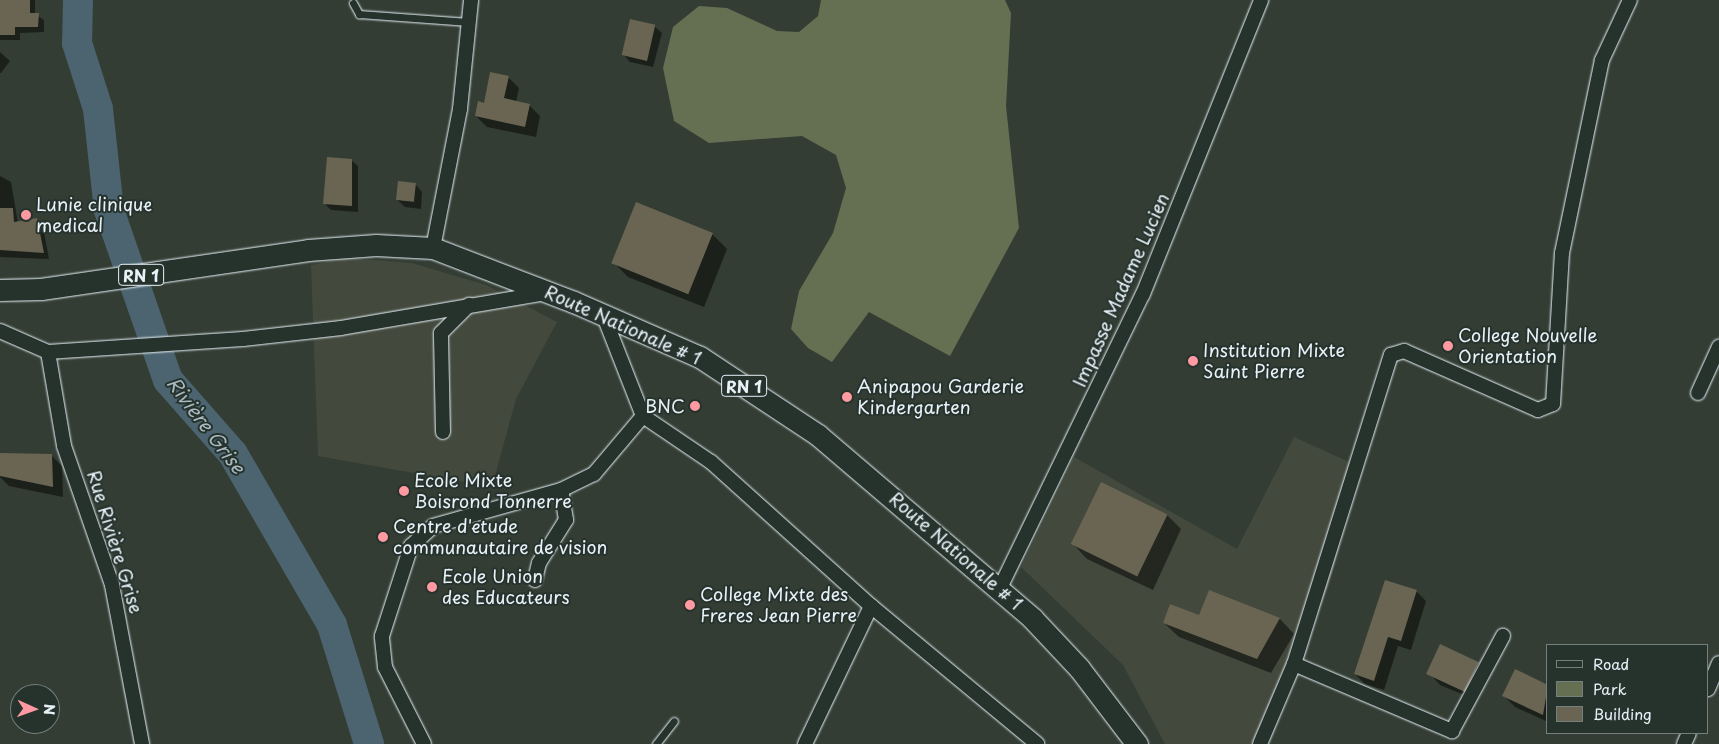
<!DOCTYPE html>
<html>
<head>
<meta charset="utf-8">
<style>
	body { margin:0 }
	#map { position:relative; width:1719px; height:744px; overflow:hidden; background:#333d34; font-family:"Playpen Sans",sans-serif }
	div>[style] { position:absolute }
	.built>* { inset:0; background:#43493d }
	.green>* { inset:0; background:#647051 }
	.shadow>* { inset:0; background:#0007 }
	.river>* { height:30px; margin:-15px; padding:0 15px; transform-origin:15px; border-radius:15px; background:#4b646f }
	.building>* { inset:0; background:#696552; transform-origin:0 0 }
	.roads { filter:drop-shadow(0 0 1px #e8f1f8) drop-shadow(0 0 1px #e8f1f8) }
	.lane>* { height:7px; margin:-3.5px; padding:0 3.5px; transform-origin:3.5px; border-radius:3.5px; background:#26332d }
	.street>* { height:14px; margin:-7px; padding:0 7px; transform-origin:7px; border-radius:7px; background:#26332d }
	.primary>* { height:21px; margin:-10.5px; padding:0 10.5px; transform-origin:10.5px; border-radius:10.5px; background:#26332d }
	.dots>* { width:14px; height:14px; translate:-50% -50%; box-sizing:border-box; border:2px solid #26332d; border-radius:50% }
	span { translate:-50% -50%; white-space:nowrap; text-align:center; line-height:1.15; -webkit-text-stroke:4px #26332d; paint-order:stroke }
	.shield-label span { padding:1px 4px; background:#26332d; border:1px solid; border-radius:4px; -webkit-text-stroke-width:0 }
	.shield-label { font-size:16px; color:#e8f1f8; font-weight:700 }
	.poi-label { font-size:18px; color:#e8f1f8 }
	.left { translate:0 -50%; text-align:left }
	.right { translate:-100% -50%; text-align:right }
	.street-label { font-size:18px; color:#e8f1f8 }
	.water-label { font-size:19px; color:#a9b9c1; font-style:italic }
	.legend { position:absolute; left:1546px; top:644px; width:162px; height:90px; box-sizing:border-box; background:#26332d; border:1px solid #747f7e; margin:0; padding:6px 9px; list-style:none; font-size:15px; color:#e8f1f8 }
	.legend li { display:flex; align-items:center; gap:10px; height:25px }
	.legend b { width:25px; border:1px solid #747f7e }
	.north { position:absolute; left:10px; top:684px; width:50px; height:50px; box-sizing:border-box; background:#26332d; border:1px solid #747f7e; border-radius:50%; rotate:92deg; font-size:14px; font-weight:700; line-height:20px; text-align:center; color:#e8f1f8 }
	.north::after { content:''; display:block; margin:auto; width:18px; height:22px; background:#ff9aa2; clip-path:polygon(50% 0,100% 100%,50% 72%,0 100%) }
</style>
</head>
<body>
<div id="map">
	<div class="built">
		<div style="clip-path:polygon(347px 258px,412px 263px,486px 285px,557px 322px,516px 399px,492px 487px,318px 456px,311px 265px)"></div>
		<div style="clip-path:polygon(1294px 437px,1360px 467px,1330px 582px,1265px 744px,1165px 744px,1123px 665px,1021px 567px,1074px 457px,1237px 549px)"></div>
	</div>
	<div class="green">
		<div style="clip-path:polygon(821px 0,1005px 0,1011px 13px,1006px 106px,1019px 228px,950px 356px,869px 312px,832px 362px,808px 348px,791px 329px,799px 291px,833px 233px,846px 188px,836px 155px,802px 136px,709px 143px,674px 121px,663px 68px,673px 27px,699px 6px,727px 8px,777px 31px,799px 32px,818px 16px)"></div>
	</div>
	<div class="shadow">
		<div style="clip-path:polygon(0 0,35px 0,35px 14px,44px 20px,44px 32px,20px 33px,20px 40px,0 40px)"></div>
		<div style="clip-path:polygon(654px 26px,662px 33px,653px 67px,630px 62px,623px 54px)"></div>
		<div style="clip-path:polygon(0 52px,10px 61px,1px 73px,0 73px)"></div>
		<div style="clip-path:polygon(508px 77px,519px 88px,516px 102px,529px 105px,540px 116px,536px 137px,487px 127px,476px 116px)"></div>
		<div style="clip-path:polygon(351px 160px,358px 166px,358px 212px,331px 210px,325px 204px)"></div>
		<div style="clip-path:polygon(0 176px,11px 182px,18px 223px,36px 219px,43px 226px,49px 259px,0 257px)"></div>
		<div style="clip-path:polygon(415px 184px,422px 192px,421px 209px,405px 207px,397px 200px)"></div>
		<div style="clip-path:polygon(712px 234px,727px 249px,704px 307px,628px 277px,613px 262px)"></div>
		<div style="clip-path:polygon(51px 455px,62px 466px,63px 497px,9px 486px,0 477px,0 460px)"></div>
		<div style="clip-path:polygon(1167px 515px,1181px 529px,1153px 590px,1087px 559px,1073px 544px)"></div>
		<div style="clip-path:polygon(1416px 591px,1426px 601px,1411px 650px,1398px 646px,1384px 690px,1365px 684px,1355px 674px)"></div>
		<div style="clip-path:polygon(1209px 592px,1280px 619px,1294px 634px,1271px 673px,1179px 637px,1164px 623px,1200px 617px)"></div>
		<div style="clip-path:polygon(1478px 663px,1489px 674px,1476px 700px,1440px 685px,1429px 673px)"></div>
		<div style="clip-path:polygon(1548px 686px,1548px 722px,1515px 707px,1504px 696px)"></div>
	</div>
	<div class="river">
		<div style="left:78px;top:0;width:43px;rotate:91.3deg"></div>
		<div style="left:77px;top:43px;width:69px;rotate:72.3deg"></div>
		<div style="left:98px;top:109px;width:102px;rotate:83.8deg"></div>
		<div style="left:109px;top:210px;width:180px;rotate:70.9deg"></div>
		<div style="left:168px;top:380px;width:98px;rotate:48.7deg"></div>
		<div style="left:233px;top:454px;width:198px;rotate:59.9deg"></div>
		<div style="left:332px;top:625px;width:125px;rotate:72.7deg"></div>
	</div>
	<div class="building">
		<div style="clip-path:polygon(0 0,30px 0,30px 13px,39px 13px,38px 27px,15px 27px,15px 35px,0 35px)"></div>
		<div style="left:630px;top:19px;width:26px;height:37px;rotate:13deg"></div>
		<div style="clip-path:polygon(490px 72px,509px 76px,504px 98px,530px 104px,525px 127px,475px 116px,478px 101px,484px 103px)"></div>
		<div style="clip-path:polygon(327px 157px,352px 159px,352px 206px,323px 204px)"></div>
		<div style="left:398px;top:181px;width:18px;height:19px;rotate:6deg"></div>
		<div style="left:636px;top:202px;width:83px;height:66px;rotate:22deg"></div>
		<div style="clip-path:polygon(0 208px,13px 208px,14px 222px,37px 218px,44px 253px,0 250px)"></div>
		<div style="clip-path:polygon(0 453px,52px 454px,53px 487px,0 476px)"></div>
		<div style="left:1101px;top:482px;width:74px;height:69px;rotate:26deg"></div>
		<div style="clip-path:polygon(1385px 580px,1417px 590px,1401px 641px,1388px 637px,1374px 681px,1354px 674px)"></div>
		<div style="clip-path:polygon(1209px 590px,1280px 618px,1257px 659px,1163px 623px,1170px 604px,1199px 615px)"></div>
		<div style="left:1440px;top:644px;width:43px;height:33px;rotate:25deg"></div>
		<div style="clip-path:polygon(1515px 669px,1548px 685px,1543px 715px,1502px 696px)"></div>
	</div>
	<div class="roads">
		<div class="lane">
			<div style="left:353px;top:3px;width:13px;rotate:61deg"></div>
			<div style="left:359px;top:14px;width:110px;rotate:4.2deg"></div>
			<div style="left:656px;top:744px;width:29px;rotate:-52deg"></div>
		</div>
		<div class="street">
			<div style="left:433px;top:248px;width:142px;rotate:-79deg"></div>
			<div style="left:460px;top:109px;width:110px;rotate:-84.2deg"></div>
			<div style="left:603px;top:314px;width:110px;rotate:68.6deg"></div>
			<div style="left:643px;top:416px;width:82px;rotate:34.1deg"></div>
			<div style="left:711px;top:462px;width:215px;rotate:42deg"></div>
			<div style="left:871px;top:606px;width:216px;rotate:39.7deg"></div>
			<div style="left:0;top:331px;width:52px;rotate:23.6deg"></div>
			<div style="left:48px;top:352px;width:195px;rotate:-3.8deg"></div>
			<div style="left:243px;top:339px;width:99px;rotate:-6.4deg"></div>
			<div style="left:341px;top:328px;width:208px;rotate:-9.7deg"></div>
			<div style="left:48px;top:352px;width:95px;rotate:80.3deg"></div>
			<div style="left:64px;top:446px;width:147px;rotate:70.9deg"></div>
			<div style="left:112px;top:585px;width:162px;rotate:79.3deg"></div>
			<div style="left:1698px;top:393px;width:51px;rotate:-65.5deg"></div>
			<div style="left:443px;top:432px;width:99px;rotate:-91.2deg"></div>
			<div style="left:441px;top:333px;width:40px;rotate:-45deg"></div>
			<div style="left:535px;top:580px;width:17px;rotate:-77deg"></div>
			<div style="left:539px;top:563px;width:51px;rotate:-57.9deg"></div>
			<div style="left:566px;top:520px;width:30px;rotate:-99deg"></div>
			<div style="left:1000px;top:588px;width:327px;rotate:-64.1deg"></div>
			<div style="left:1143px;top:294px;width:317px;rotate:-68.1deg"></div>
			<div style="left:1294px;top:664px;width:172px;rotate:23deg"></div>
			<div style="left:1452px;top:731px;width:108px;rotate:-61.8deg"></div>
			<div style="left:1708px;top:689px;width:28px;rotate:-67deg"></div>
			<div style="left:424px;top:744px;width:86px;rotate:-116.9deg"></div>
			<div style="left:385px;top:667px;width:31px;rotate:-96deg"></div>
			<div style="left:382px;top:636px;width:95px;rotate:-72.1deg"></div>
			<div style="left:411px;top:546px;width:30px;rotate:-42deg"></div>
			<div style="left:433px;top:526px;width:133px;rotate:-15.7deg"></div>
			<div style="left:561px;top:490px;width:37px;rotate:-26deg"></div>
			<div style="left:594px;top:474px;width:76px;rotate:-49.8deg"></div>
			<div style="left:805px;top:744px;width:153px;rotate:-64.4deg"></div>
			<div style="left:1260px;top:744px;width:87px;rotate:-67deg"></div>
			<div style="left:1294px;top:664px;width:324px;rotate:-72.6deg"></div>
			<div style="left:1391px;top:355px;width:14px;rotate:-17deg"></div>
			<div style="left:1404px;top:351px;width:146px;rotate:23.8deg"></div>
			<div style="left:1538px;top:410px;width:16px;rotate:-22deg"></div>
			<div style="left:1553px;top:404px;width:151px;rotate:-86.6deg"></div>
			<div style="left:1562px;top:253px;width:197px;rotate:-78.3deg"></div>
			<div style="left:1602px;top:60px;width:66px;rotate:-65deg"></div>
			<div style="left:1684px;top:744px;width:12px;rotate:-66deg"></div>
		</div>
		<div class="primary">
			<div style="left:0;top:290px;width:41px;rotate:-1.4deg"></div>
			<div style="left:41px;top:289px;width:270px;rotate:-8.3deg"></div>
			<div style="left:308px;top:250px;width:68px;rotate:-4.2deg"></div>
			<div style="left:376px;top:245px;width:57px;rotate:3deg"></div>
			<div style="left:433px;top:248px;width:151px;rotate:21deg"></div>
			<div style="left:574px;top:302px;width:137px;rotate:23.6deg"></div>
			<div style="left:700px;top:357px;width:141px;rotate:33.5deg"></div>
			<div style="left:818px;top:435px;width:282px;rotate:40.5deg"></div>
			<div style="left:1032px;top:618px;width:69px;rotate:46.8deg"></div>
			<div style="left:1079px;top:668px;width:96px;rotate:52.7deg"></div>
		</div>
	</div>
	<div class="dots">
		<div style="left:26px;top:215px;background:#ff9aa2"></div>
		<div style="left:1448px;top:346px;background:#ff9aa2"></div>
		<div style="left:1193px;top:361px;background:#ff9aa2"></div>
		<div style="left:847px;top:397px;background:#ff9aa2"></div>
		<div style="left:695px;top:406px;background:#ff9aa2"></div>
		<div style="left:404px;top:491px;background:#ff9aa2"></div>
		<div style="left:383px;top:537px;background:#ff9aa2"></div>
		<div style="left:432px;top:587px;background:#ff9aa2"></div>
		<div style="left:690px;top:605px;background:#ff9aa2"></div>
	</div>
	<div class="shield-label">
		<span style="left:141px;top:275px">RN 1</span>
		<span style="left:744px;top:386px">RN 1</span>
	</div>
	<div class="poi-label">
		<span class="left" style="left:36px;top:215px">Lunie clinique<br>medical</span>
		<span class="left" style="left:1458px;top:346px">College Nouvelle<br>Orientation</span>
		<span class="left" style="left:1203px;top:361px">Institution Mixte<br>Saint Pierre</span>
		<span class="left" style="left:857px;top:397px">Anipapou Garderie<br>Kindergarten</span>
		<span class="right" style="left:685px;top:406px">BNC</span>
		<span class="left" style="left:414px;top:491px">Ecole Mixte<br>Boisrond Tonnerre</span>
		<span class="left" style="left:393px;top:537px">Centre d'etude<br>communautaire de vision</span>
		<span class="left" style="left:442px;top:587px">Ecole Union<br>des Educateurs</span>
		<span class="left" style="left:700px;top:605px">College Mixte des<br>Freres Jean Pierre</span>
	</div>
	<div class="street-label">
		<span style="left:1121px;top:290px;rotate:-66deg">Impasse Madame Lucien</span>
		<span style="left:623px;top:325px;rotate:24deg">Route Nationale # 1</span>
		<span style="left:115px;top:542px;rotate:73deg">Rue Rivière Grise</span>
		<span style="left:956px;top:551px;rotate:41deg">Route Nationale # 1</span>
	</div>
	<div class="water-label">
		<span style="left:206px;top:425px;rotate:53deg">Rivière Grise</span>
	</div>
	<ul class="legend">
	<li><b style="height:6px;background:#26332d"></b>Road</li>
	<li><b style="height:14px;background:#647051"></b>Park</li>
	<li><b style="height:14px;background:#696552"></b>Building</li>
	</ul>
	<div class="north">N</div>
</div>
</body>
</html>
